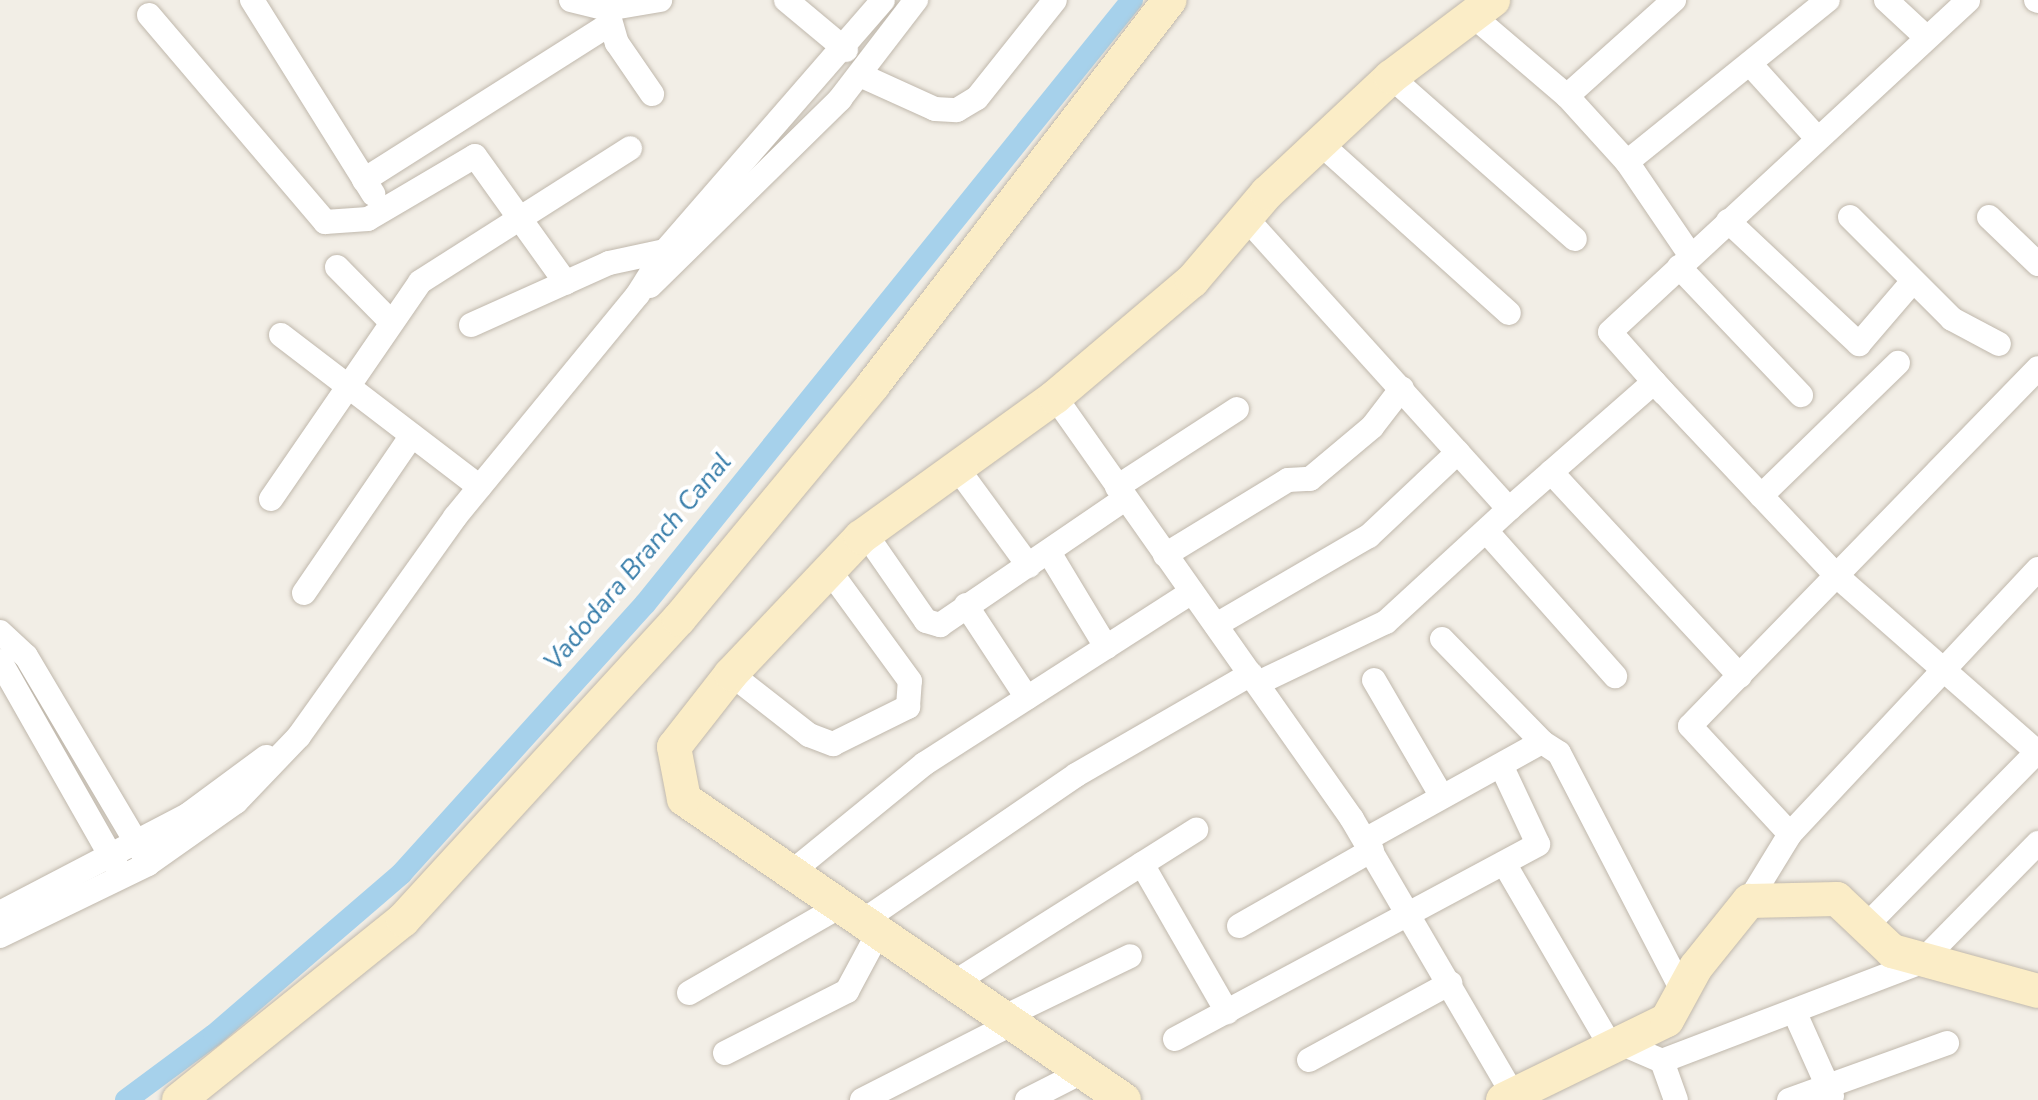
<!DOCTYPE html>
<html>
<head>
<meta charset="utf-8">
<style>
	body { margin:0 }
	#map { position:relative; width:2038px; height:1100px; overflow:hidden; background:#f2eee6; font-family:"Nunito Sans",sans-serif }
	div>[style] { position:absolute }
	.canal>* { height:22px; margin:-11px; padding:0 11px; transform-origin:11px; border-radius:11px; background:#a6d1eb }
	.roads { filter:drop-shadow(0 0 2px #c0b8ac) drop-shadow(0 0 2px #c0b8ac) }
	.street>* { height:24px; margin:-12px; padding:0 12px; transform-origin:12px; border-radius:12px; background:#fff }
	.secondary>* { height:34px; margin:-17px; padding:0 17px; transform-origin:17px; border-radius:17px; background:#fbedc7 }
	span { translate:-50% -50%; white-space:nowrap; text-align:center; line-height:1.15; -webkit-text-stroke:8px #fff; paint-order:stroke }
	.water-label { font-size:26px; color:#367ca9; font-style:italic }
</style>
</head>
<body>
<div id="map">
	<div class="canal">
		<div style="left:126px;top:1100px;width:109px;rotate:-36.5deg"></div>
		<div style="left:214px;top:1035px;width:247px;rotate:-40.7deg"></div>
		<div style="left:401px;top:874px;width:364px;rotate:-47.9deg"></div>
		<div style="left:645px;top:604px;width:776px;rotate:-51.12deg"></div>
	</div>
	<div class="roads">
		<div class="street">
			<div style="left:252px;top:0;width:229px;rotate:58deg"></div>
			<div style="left:571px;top:0;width:37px;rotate:14deg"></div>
			<div style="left:607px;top:9px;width:54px;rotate:-9.6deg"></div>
			<div style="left:786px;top:0;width:78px;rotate:39.8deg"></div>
			<div style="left:1886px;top:0;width:54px;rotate:42.8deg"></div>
			<div style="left:2036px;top:0;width:2px;rotate:27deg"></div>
			<div style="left:607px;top:9px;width:35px;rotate:74deg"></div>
			<div style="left:617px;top:43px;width:62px;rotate:55.5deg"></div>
			<div style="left:149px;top:15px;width:272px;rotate:49.6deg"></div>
			<div style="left:325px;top:222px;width:43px;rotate:-4deg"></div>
			<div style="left:368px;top:219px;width:124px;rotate:-30.5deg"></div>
			<div style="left:475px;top:156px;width:156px;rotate:54.4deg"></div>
			<div style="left:1472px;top:15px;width:125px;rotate:40.5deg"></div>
			<div style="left:1567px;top:96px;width:144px;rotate:-41.9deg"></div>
			<div style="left:1751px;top:65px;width:98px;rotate:47.9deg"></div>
			<div style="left:860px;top:75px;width:82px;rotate:24.4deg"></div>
			<div style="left:935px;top:109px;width:22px;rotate:3deg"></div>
			<div style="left:957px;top:110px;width:23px;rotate:-31deg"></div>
			<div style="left:977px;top:98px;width:125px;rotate:-51.5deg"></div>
			<div style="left:1391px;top:77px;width:245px;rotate:41.4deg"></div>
			<div style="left:1567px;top:96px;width:89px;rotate:47.7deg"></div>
			<div style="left:1627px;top:162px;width:114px;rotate:55.8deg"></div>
			<div style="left:1320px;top:143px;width:254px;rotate:42deg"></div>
			<div style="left:1627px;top:162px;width:258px;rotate:-38.9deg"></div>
			<div style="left:364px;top:180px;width:291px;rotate:-32.4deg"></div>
			<div style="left:1850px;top:217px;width:144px;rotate:45deg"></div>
			<div style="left:1952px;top:319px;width:53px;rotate:28deg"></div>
			<div style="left:1989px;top:217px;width:68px;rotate:43.8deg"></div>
			<div style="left:1246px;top:218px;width:392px;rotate:47.9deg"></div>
			<div style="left:1509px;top:509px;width:167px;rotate:137.4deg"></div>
			<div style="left:1386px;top:622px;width:142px;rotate:154.5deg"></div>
			<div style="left:1728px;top:221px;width:180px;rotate:43.2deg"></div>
			<div style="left:1859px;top:344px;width:83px;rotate:-49.4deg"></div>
			<div style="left:337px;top:267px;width:77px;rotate:45.5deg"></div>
			<div style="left:1679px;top:267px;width:177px;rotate:46.4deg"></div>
			<div style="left:650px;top:286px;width:267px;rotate:-44.5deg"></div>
			<div style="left:840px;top:99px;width:125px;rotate:-52.5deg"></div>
			<div style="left:471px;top:325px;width:151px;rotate:-24.2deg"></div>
			<div style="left:609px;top:263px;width:57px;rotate:-12.1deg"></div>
			<div style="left:281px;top:335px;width:250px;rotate:37.4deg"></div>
			<div style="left:1664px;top:393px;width:81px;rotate:-131.5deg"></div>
			<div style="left:1610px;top:332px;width:488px;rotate:-42.8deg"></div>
			<div style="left:1055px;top:397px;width:516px;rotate:54.86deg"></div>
			<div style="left:1352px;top:819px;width:325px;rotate:59.7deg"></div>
			<div style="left:955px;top:465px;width:125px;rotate:53.8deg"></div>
			<div style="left:1551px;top:472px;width:278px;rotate:47.2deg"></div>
			<div style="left:1117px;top:487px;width:143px;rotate:-33deg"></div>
			<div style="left:1761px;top:496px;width:191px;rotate:-44.2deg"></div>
			<div style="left:271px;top:499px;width:263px;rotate:-55.5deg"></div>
			<div style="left:420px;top:282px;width:249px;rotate:-32.5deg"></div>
			<div style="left:1509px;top:509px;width:193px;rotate:-41.2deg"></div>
			<div style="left:1654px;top:382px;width:270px;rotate:46.7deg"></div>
			<div style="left:1839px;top:578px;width:265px;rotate:41.3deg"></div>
			<div style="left:1487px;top:532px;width:193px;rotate:48.4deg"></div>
			<div style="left:865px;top:533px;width:107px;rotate:55.3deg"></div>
			<div style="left:926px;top:621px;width:15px;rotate:16deg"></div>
			<div style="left:940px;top:625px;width:224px;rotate:-34.3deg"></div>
			<div style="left:1050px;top:554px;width:109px;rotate:58.9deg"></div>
			<div style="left:1165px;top:555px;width:144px;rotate:-31.4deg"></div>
			<div style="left:1288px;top:480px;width:22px;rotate:-3deg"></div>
			<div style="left:1310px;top:479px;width:81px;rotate:-40deg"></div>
			<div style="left:1372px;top:427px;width:49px;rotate:-52.4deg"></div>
			<div style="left:304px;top:593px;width:191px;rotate:-55.6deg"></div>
			<div style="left:966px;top:605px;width:111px;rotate:56.7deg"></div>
			<div style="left:1216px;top:625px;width:177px;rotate:-30.2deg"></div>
			<div style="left:1369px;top:536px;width:122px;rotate:-43.3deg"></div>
			<div style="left:0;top:632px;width:35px;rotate:43deg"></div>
			<div style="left:26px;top:656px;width:230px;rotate:59.4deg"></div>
			<div style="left:1442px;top:639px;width:144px;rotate:45.8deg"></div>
			<div style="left:0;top:661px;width:237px;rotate:60.4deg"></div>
			<div style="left:731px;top:674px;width:99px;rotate:38deg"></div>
			<div style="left:809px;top:735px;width:26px;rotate:21deg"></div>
			<div style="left:833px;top:744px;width:84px;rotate:-26.3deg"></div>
			<div style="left:908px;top:707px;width:26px;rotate:-86deg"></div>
			<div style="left:910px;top:681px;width:137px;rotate:-126.1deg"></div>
			<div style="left:1374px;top:680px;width:135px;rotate:59.8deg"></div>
			<div style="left:1790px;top:834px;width:147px;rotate:-132.8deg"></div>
			<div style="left:1690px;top:726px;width:499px;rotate:-45.8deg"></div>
			<div style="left:1365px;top:840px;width:202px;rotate:-29deg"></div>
			<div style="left:1542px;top:742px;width:20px;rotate:33deg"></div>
			<div style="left:1559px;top:753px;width:269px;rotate:62.6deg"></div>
			<div style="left:1504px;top:863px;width:213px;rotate:59.8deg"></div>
			<div style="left:1142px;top:864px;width:171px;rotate:60.1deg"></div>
			<div style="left:788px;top:875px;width:176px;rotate:-39.2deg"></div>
			<div style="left:924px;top:764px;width:318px;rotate:-32.7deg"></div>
			<div style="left:1749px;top:901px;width:79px;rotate:-58.5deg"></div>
			<div style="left:1790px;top:834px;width:363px;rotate:-46.9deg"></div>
			<div style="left:0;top:913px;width:213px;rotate:-27.6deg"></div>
			<div style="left:189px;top:814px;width:96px;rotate:-36.5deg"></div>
			<div style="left:860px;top:923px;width:262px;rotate:-34.4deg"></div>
			<div style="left:1076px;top:775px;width:202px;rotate:-30deg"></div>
			<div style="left:1867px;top:925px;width:243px;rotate:-45.5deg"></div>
			<div style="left:1239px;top:926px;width:153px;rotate:-29.7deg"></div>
			<div style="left:0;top:936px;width:165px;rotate:-25.9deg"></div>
			<div style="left:148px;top:864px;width:108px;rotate:-35.2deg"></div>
			<div style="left:236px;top:802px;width:91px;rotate:-46.3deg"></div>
			<div style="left:299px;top:736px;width:269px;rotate:-54.5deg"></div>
			<div style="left:455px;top:517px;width:288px;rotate:-50.6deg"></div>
			<div style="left:638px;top:294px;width:51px;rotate:-57.9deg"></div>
			<div style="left:665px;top:251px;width:332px;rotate:-49deg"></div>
			<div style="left:952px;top:984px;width:289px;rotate:-32.3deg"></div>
			<div style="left:689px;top:993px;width:171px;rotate:-29.9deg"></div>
			<div style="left:1794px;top:1011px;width:93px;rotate:65.9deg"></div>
			<div style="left:1002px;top:1018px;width:142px;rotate:-25.8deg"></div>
			<div style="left:1175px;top:1039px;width:412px;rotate:-28.2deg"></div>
			<div style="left:1538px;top:844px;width:87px;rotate:-115.1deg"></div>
			<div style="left:1620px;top:1043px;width:46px;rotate:23.2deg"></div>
			<div style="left:1662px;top:1061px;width:277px;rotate:-20.9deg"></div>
			<div style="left:1921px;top:962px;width:167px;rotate:-45.5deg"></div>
			<div style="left:725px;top:1053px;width:137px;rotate:-26.9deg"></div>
			<div style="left:847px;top:991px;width:64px;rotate:-61.8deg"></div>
			<div style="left:1309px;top:1060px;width:161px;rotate:-28.6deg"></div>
			<div style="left:1662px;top:1061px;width:41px;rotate:70.3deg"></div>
			<div style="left:862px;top:1100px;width:167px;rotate:-27deg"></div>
			<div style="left:1027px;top:1100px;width:62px;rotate:-27deg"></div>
			<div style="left:1789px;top:1100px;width:168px;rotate:-19.8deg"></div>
		</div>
		<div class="secondary">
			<div style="left:179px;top:1100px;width:287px;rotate:-38.8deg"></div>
			<div style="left:403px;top:920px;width:408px;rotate:-47.5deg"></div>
			<div style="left:679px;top:619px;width:304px;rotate:-50.3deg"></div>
			<div style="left:873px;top:385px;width:486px;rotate:-52.4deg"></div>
			<div style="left:1124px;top:1100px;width:533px;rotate:-145.62deg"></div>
			<div style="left:684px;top:799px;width:53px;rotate:-100.9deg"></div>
			<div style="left:674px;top:747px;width:93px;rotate:-52deg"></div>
			<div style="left:731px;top:674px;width:189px;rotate:-46.5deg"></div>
			<div style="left:861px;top:537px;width:239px;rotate:-35.8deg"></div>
			<div style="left:1055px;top:397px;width:180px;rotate:-40.3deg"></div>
			<div style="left:1192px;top:281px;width:116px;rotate:-49.6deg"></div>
			<div style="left:1267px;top:193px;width:170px;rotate:-43.1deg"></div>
			<div style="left:1391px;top:77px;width:128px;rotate:-37deg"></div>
			<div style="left:1503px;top:1100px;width:182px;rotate:-26deg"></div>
			<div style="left:1667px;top:1020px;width:60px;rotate:-61.3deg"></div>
			<div style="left:1696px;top:967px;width:85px;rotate:-51.2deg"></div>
			<div style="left:1749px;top:901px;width:88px;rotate:-1.3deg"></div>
			<div style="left:1837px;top:899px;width:76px;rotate:43.4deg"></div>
			<div style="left:1892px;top:951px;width:151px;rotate:15.3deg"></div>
		</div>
	</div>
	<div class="water-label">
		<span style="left:638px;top:562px;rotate:-50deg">Vadodara Branch Canal</span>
	</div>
</div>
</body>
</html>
